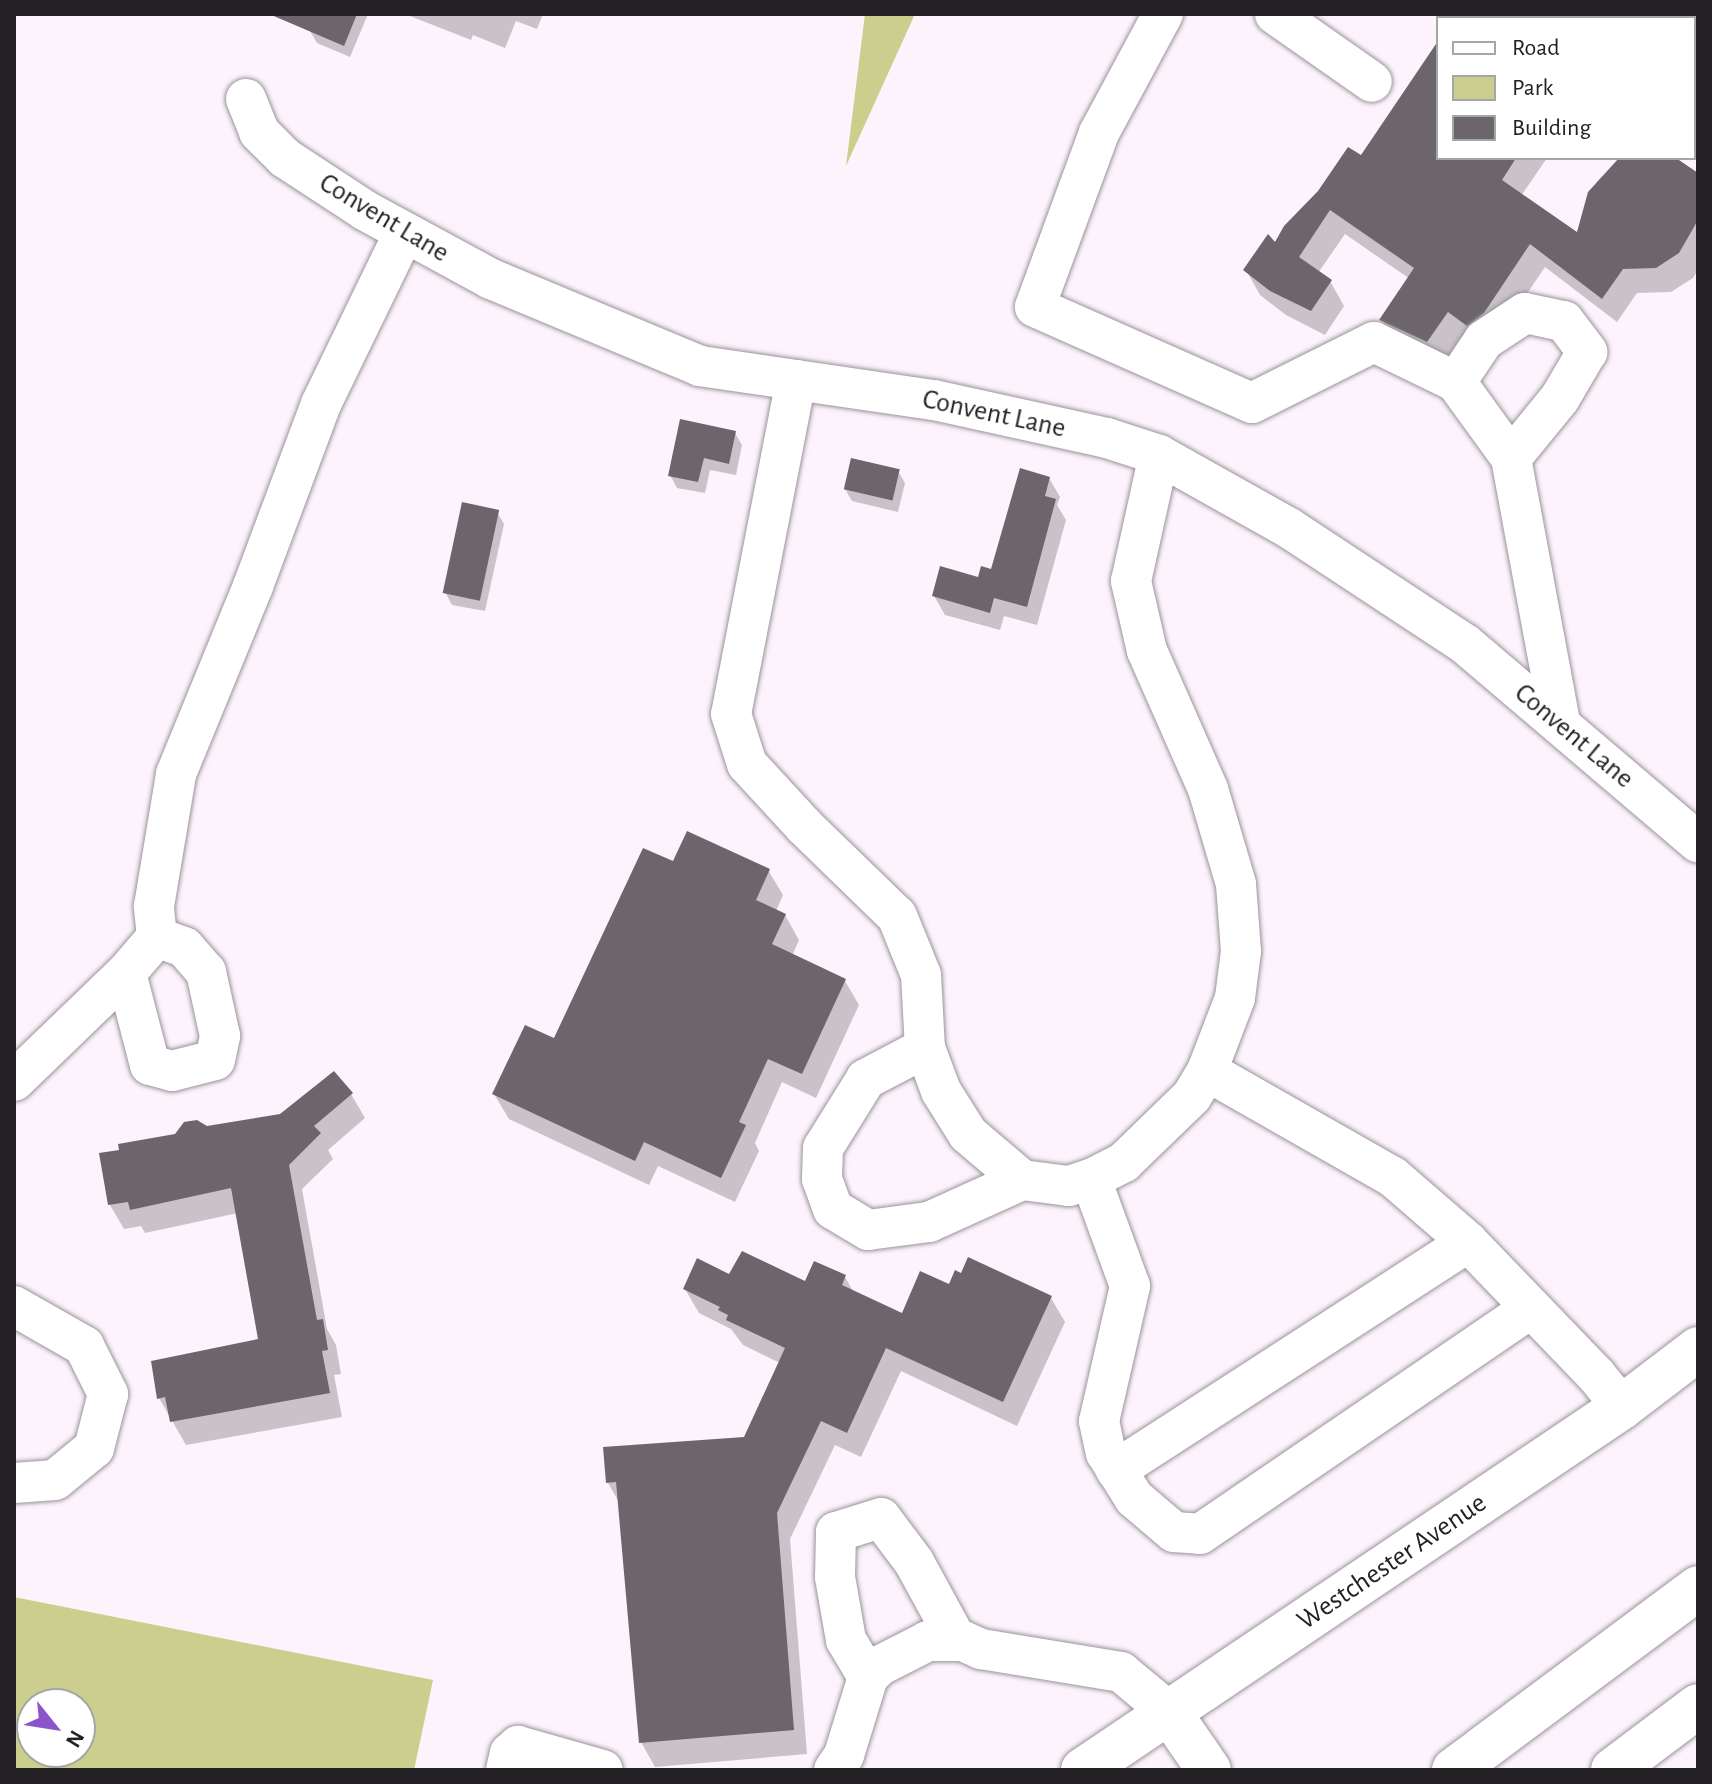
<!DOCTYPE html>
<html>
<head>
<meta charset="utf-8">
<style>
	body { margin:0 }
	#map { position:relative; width:1712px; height:1784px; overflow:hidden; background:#fcf3fc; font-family:"Alegreya Sans",sans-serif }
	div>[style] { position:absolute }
	.green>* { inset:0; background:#cbce8d }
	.shadow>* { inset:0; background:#0003 }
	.building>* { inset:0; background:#6c656c; transform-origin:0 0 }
	.roads { filter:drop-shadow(0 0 2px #9b939b) drop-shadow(0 0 2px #9b939b) }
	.minor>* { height:40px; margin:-20px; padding:0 20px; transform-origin:20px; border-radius:20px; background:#fff }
	.major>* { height:44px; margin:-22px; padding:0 22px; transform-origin:22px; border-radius:22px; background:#fff }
	.highway>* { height:44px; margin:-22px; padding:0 22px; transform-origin:22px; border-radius:22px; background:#fff }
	span { translate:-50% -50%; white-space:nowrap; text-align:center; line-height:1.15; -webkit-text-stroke:8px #fff; paint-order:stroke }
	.street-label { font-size:28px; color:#242124 }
	.frame { position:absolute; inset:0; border:16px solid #242124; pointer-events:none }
	.legend { position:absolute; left:1436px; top:16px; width:260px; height:144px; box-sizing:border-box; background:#fff; border:2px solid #a7a6a7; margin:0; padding:10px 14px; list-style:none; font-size:24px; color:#242124 }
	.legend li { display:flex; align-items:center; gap:16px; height:40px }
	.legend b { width:40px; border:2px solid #a7a6a7 }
	.north { position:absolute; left:16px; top:1688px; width:80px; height:80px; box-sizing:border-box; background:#fff; border:2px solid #a7a6a7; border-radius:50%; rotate:120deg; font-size:22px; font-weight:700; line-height:32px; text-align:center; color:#242124 }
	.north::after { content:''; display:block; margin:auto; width:28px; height:36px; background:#8c53ca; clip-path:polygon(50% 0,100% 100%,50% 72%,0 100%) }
</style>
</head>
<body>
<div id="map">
	<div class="green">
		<div style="clip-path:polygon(865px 14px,915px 14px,846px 166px)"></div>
		<div style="clip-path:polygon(evenodd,14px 1597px,433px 1680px,414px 1770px,14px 1770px,14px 1597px,32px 1704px,80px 1704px,80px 1752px,32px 1752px,32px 1704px)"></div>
	</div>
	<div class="shadow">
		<div style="clip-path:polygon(317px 14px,368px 14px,350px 57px,317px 43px,310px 31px)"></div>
		<div style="clip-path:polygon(405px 14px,543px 14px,537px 29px,516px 21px,505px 48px,473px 35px,471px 40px)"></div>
		<div style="clip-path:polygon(1438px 45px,1438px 158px,1547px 158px,1521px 196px,1578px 235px,1596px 183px,1621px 158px,1673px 158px,1698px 175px,1698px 270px,1693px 278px,1671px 292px,1637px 293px,1617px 322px,1545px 267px,1497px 338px,1482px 349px,1462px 336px,1442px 366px,1396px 345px,1382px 320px,1410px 279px,1345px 234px,1318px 273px,1330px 281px,1344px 306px,1325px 335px,1286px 315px,1260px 295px,1246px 270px,1361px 158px)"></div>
		<div style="clip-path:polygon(735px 433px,742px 445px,736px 475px,710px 470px,705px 493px,677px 488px,670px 475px)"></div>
		<div style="clip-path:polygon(898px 471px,905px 483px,898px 512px,852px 501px,845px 489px)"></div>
		<div style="clip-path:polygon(1049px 478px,1060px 497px,1057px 505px,1066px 520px,1037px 625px,1004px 616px,1000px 630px,945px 615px,934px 596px,992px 571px)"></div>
		<div style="clip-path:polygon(497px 512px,504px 524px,485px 611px,452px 605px,445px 592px)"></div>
		<div style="clip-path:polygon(674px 864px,768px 870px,783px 895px,776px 911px,785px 915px,799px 940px,792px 956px,845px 981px,859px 1005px,816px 1098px,782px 1082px,755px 1143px,759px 1151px,735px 1202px,658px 1166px,649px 1185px,509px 1119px,494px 1094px,555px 1041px)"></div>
		<div style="clip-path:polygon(351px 1094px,365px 1118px,328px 1150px,333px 1159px,302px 1189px,327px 1329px,336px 1345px,341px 1374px,334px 1375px,342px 1417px,186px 1445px,159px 1398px,261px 1341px,238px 1213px,145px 1233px,141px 1226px,124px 1229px,110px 1205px,102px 1155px,207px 1128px,281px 1116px)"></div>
		<div style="clip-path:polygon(730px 1276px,806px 1283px,845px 1277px,854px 1293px,903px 1316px,950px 1287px,1051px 1298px,1065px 1322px,1017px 1426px,901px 1371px,861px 1457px,835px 1445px,790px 1539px,807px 1754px,655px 1767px,641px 1742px,620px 1504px,608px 1483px,745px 1439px,780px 1363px,743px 1345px,731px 1329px,699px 1313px,685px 1289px)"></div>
	</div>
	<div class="building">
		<div style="clip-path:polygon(269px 14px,357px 14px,344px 46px)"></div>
		<div style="clip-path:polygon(1438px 41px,1438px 158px,1516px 158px,1502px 180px,1577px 232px,1588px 192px,1619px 158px,1676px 158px,1698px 173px,1698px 220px,1679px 253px,1656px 268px,1623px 269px,1602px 299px,1530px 244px,1484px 313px,1467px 326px,1448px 312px,1427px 342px,1379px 320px,1414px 268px,1330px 210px,1299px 257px,1332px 280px,1311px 311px,1270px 291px,1243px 270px,1268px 234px,1275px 242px,1284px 226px,1318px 191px,1348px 147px,1361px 155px)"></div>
		<div style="clip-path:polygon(680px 419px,736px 431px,729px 464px,704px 458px,698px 482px,668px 476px)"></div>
		<div style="left:851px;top:458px;width:50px;height:32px;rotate:13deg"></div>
		<div style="clip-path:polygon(1020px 468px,1050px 477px,1045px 496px,1056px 499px,1027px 607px,994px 598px,990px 613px,932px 596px,940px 566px,978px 577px,981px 566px,991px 569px)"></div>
		<div style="left:462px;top:502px;width:38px;height:93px;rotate:12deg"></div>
		<div style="clip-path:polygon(687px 831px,770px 869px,756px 900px,786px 914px,772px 944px,846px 979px,802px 1074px,768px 1059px,739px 1122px,746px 1125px,721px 1178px,644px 1142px,635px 1161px,492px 1094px,525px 1025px,554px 1038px,643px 848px,673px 861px)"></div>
		<div style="clip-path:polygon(334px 1071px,353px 1093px,314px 1126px,321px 1133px,289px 1165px,317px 1320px,323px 1319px,328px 1350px,322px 1351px,330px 1393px,170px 1422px,165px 1397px,157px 1399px,151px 1361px,258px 1339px,231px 1188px,130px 1210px,128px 1202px,108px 1205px,99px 1153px,119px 1150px,118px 1144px,175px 1134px,184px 1122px,197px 1120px,207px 1126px,280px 1114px)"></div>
		<div style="clip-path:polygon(742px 1251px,805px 1281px,814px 1261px,846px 1275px,842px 1285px,902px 1313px,920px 1271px,949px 1284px,955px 1270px,961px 1273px,968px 1257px,1052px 1296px,1003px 1402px,886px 1348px,847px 1433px,821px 1421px,777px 1513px,794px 1730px,639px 1743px,616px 1482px,606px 1483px,603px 1447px,744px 1437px,785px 1348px,726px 1320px,728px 1315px,718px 1310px,720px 1307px,683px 1289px,697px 1258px,729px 1274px)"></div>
	</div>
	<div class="roads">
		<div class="minor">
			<div style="left:1163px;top:14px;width:135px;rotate:118.3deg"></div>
			<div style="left:1099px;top:133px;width:185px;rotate:110.2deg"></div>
			<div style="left:1035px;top:307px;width:237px;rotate:23.9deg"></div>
			<div style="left:1252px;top:403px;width:136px;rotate:-26.6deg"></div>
			<div style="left:1374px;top:342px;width:91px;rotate:26deg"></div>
			<div style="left:1456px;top:382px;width:94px;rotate:54.1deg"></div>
			<div style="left:1511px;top:458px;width:269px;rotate:79.5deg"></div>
			<div style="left:1275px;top:14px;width:118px;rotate:35deg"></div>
			<div style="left:246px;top:99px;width:35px;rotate:68deg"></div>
			<div style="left:259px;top:132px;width:37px;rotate:45deg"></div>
			<div style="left:285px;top:158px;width:97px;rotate:33.2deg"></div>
			<div style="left:366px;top:211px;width:142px;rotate:28.5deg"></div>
			<div style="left:491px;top:279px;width:226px;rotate:22.6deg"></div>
			<div style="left:700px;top:366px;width:236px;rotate:8.3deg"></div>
			<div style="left:934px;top:400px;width:177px;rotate:12.4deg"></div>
			<div style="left:1107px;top:438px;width:55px;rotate:18.1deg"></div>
			<div style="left:1159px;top:455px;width:149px;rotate:29.3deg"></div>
			<div style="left:1289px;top:528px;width:211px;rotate:33.4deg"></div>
			<div style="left:1465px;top:644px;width:306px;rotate:40.4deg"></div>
			<div style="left:796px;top:380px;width:340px;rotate:101deg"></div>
			<div style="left:731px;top:714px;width:52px;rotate:72.3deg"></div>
			<div style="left:747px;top:764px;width:84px;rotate:47.4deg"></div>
			<div style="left:804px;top:826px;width:129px;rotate:44.1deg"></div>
			<div style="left:897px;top:916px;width:64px;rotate:67.9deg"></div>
			<div style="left:921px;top:975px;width:73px;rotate:86.9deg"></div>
			<div style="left:1456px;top:382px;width:50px;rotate:-56.3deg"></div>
			<div style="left:1484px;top:340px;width:49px;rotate:-33.4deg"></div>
			<div style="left:1525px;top:313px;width:40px;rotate:12deg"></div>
			<div style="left:1564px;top:321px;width:39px;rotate:53deg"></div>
			<div style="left:1587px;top:352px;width:53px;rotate:120.4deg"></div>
			<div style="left:1560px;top:398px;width:77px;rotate:129.2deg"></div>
			<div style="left:126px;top:973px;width:95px;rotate:75.4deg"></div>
			<div style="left:150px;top:1065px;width:23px;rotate:15deg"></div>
			<div style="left:172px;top:1071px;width:44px;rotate:-14.3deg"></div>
			<div style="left:215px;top:1060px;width:25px;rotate:-78deg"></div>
			<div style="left:220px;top:1036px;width:66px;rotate:-102.3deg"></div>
			<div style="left:206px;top:972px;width:33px;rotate:-131deg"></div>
			<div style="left:184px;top:947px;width:29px;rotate:-160deg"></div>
			<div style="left:1207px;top:1071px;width:214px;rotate:29.7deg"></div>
			<div style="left:1393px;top:1177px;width:99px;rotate:40.9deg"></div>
			<div style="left:1468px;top:1242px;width:185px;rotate:46.1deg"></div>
			<div style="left:1596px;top:1375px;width:41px;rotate:50.9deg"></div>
			<div style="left:14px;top:1081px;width:156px;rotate:-44deg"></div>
			<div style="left:126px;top:973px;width:48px;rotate:-49.3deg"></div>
			<div style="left:157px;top:937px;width:31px;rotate:-96deg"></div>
			<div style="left:154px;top:906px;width:134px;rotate:-80.5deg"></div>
			<div style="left:176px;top:774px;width:203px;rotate:-67.7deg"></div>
			<div style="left:253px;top:586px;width:194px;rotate:-69.5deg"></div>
			<div style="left:321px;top:404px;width:190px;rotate:-64.1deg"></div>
			<div style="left:1091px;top:1179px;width:114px;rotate:70deg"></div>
			<div style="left:1130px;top:1286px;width:139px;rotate:102.9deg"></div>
			<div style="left:1099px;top:1421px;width:33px;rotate:78deg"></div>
			<div style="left:1106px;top:1453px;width:53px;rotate:58.1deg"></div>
			<div style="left:1134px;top:1498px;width:52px;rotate:40.4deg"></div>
			<div style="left:1174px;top:1532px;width:26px;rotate:4deg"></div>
			<div style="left:1200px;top:1534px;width:401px;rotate:-34.3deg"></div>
			<div style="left:1022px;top:1180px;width:71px;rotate:-139.6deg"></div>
			<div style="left:968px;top:1134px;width:51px;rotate:-122.1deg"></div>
			<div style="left:941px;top:1091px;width:46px;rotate:-110.4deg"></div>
			<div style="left:925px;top:1048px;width:67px;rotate:152.3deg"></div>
			<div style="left:866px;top:1079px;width:81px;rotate:121.9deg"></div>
			<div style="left:823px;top:1148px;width:31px;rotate:92deg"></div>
			<div style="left:822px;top:1179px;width:32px;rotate:70deg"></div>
			<div style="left:833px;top:1209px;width:41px;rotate:31deg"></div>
			<div style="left:868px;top:1230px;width:62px;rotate:-7.5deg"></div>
			<div style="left:929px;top:1222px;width:102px;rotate:-24.3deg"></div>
			<div style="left:1022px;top:1180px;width:47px;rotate:7.3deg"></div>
			<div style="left:1069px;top:1186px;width:23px;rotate:-18deg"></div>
			<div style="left:1091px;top:1179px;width:37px;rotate:-27deg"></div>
			<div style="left:1124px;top:1162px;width:95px;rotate:-44.1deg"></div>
			<div style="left:1192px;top:1096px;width:29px;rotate:-59deg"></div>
			<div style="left:1207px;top:1071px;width:78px;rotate:-69deg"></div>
			<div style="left:1235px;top:998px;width:47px;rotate:-82.7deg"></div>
			<div style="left:1241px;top:951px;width:67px;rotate:-94.3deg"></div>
			<div style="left:1236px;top:884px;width:99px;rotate:-106.4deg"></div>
			<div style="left:1208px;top:789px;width:151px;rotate:-113.8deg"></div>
			<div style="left:1147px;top:651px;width:72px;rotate:-102.9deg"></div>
			<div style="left:1131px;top:581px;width:129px;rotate:-77.5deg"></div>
			<div style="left:14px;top:1306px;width:81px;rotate:29.7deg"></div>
			<div style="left:84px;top:1346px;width:54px;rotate:63.4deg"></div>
			<div style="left:108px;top:1394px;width:56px;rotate:104.5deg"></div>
			<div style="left:94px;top:1448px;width:50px;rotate:140.6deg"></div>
			<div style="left:55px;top:1480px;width:41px;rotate:175.8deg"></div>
			<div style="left:1116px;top:1470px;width:419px;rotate:-32.9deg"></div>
			<div style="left:868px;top:1677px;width:43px;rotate:-120.7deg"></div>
			<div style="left:846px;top:1640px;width:64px;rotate:-99.9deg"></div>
			<div style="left:835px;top:1577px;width:45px;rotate:-88.7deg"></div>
			<div style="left:836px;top:1532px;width:47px;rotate:-17.3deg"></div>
			<div style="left:881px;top:1518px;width:55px;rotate:53.1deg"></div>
			<div style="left:914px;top:1562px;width:90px;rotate:61.4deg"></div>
			<div style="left:506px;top:1770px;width:17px;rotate:-77deg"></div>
			<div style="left:510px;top:1753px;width:11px;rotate:-41deg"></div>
			<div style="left:518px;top:1746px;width:88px;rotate:15.8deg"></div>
			<div style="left:834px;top:1770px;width:18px;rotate:-56deg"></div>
			<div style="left:844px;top:1755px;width:82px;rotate:-72.9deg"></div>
			<div style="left:868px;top:1677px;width:16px;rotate:-45deg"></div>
			<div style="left:879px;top:1666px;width:55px;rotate:-27deg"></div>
			<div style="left:928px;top:1641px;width:35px"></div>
			<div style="left:963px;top:1641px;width:20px;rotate:24deg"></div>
			<div style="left:981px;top:1649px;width:142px;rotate:9.3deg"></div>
			<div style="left:1121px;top:1672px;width:62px;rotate:39.8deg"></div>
		</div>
		<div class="major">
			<div style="left:1169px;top:1712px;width:70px;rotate:55.4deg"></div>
			<div style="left:1083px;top:1770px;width:650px;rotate:-33.96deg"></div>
			<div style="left:1622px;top:1407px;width:96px;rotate:-37.3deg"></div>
		</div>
		<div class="highway">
			<div style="left:1454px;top:1770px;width:304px;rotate:-36.7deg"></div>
			<div style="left:1613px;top:1770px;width:106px;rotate:-37deg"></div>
		</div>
	</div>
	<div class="street-label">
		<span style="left:384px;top:218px;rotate:31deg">Convent Lane</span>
		<span style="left:994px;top:414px;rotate:12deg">Convent Lane</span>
		<span style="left:1574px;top:736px;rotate:40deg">Convent Lane</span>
		<span style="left:1392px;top:1562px;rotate:-34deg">Westchester Avenue</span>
	</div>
	<div class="frame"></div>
	<ul class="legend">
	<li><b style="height:10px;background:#fff"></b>Road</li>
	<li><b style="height:22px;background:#cbce8d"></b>Park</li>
	<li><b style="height:22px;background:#6c656c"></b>Building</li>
	</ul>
	<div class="north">N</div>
</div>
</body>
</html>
